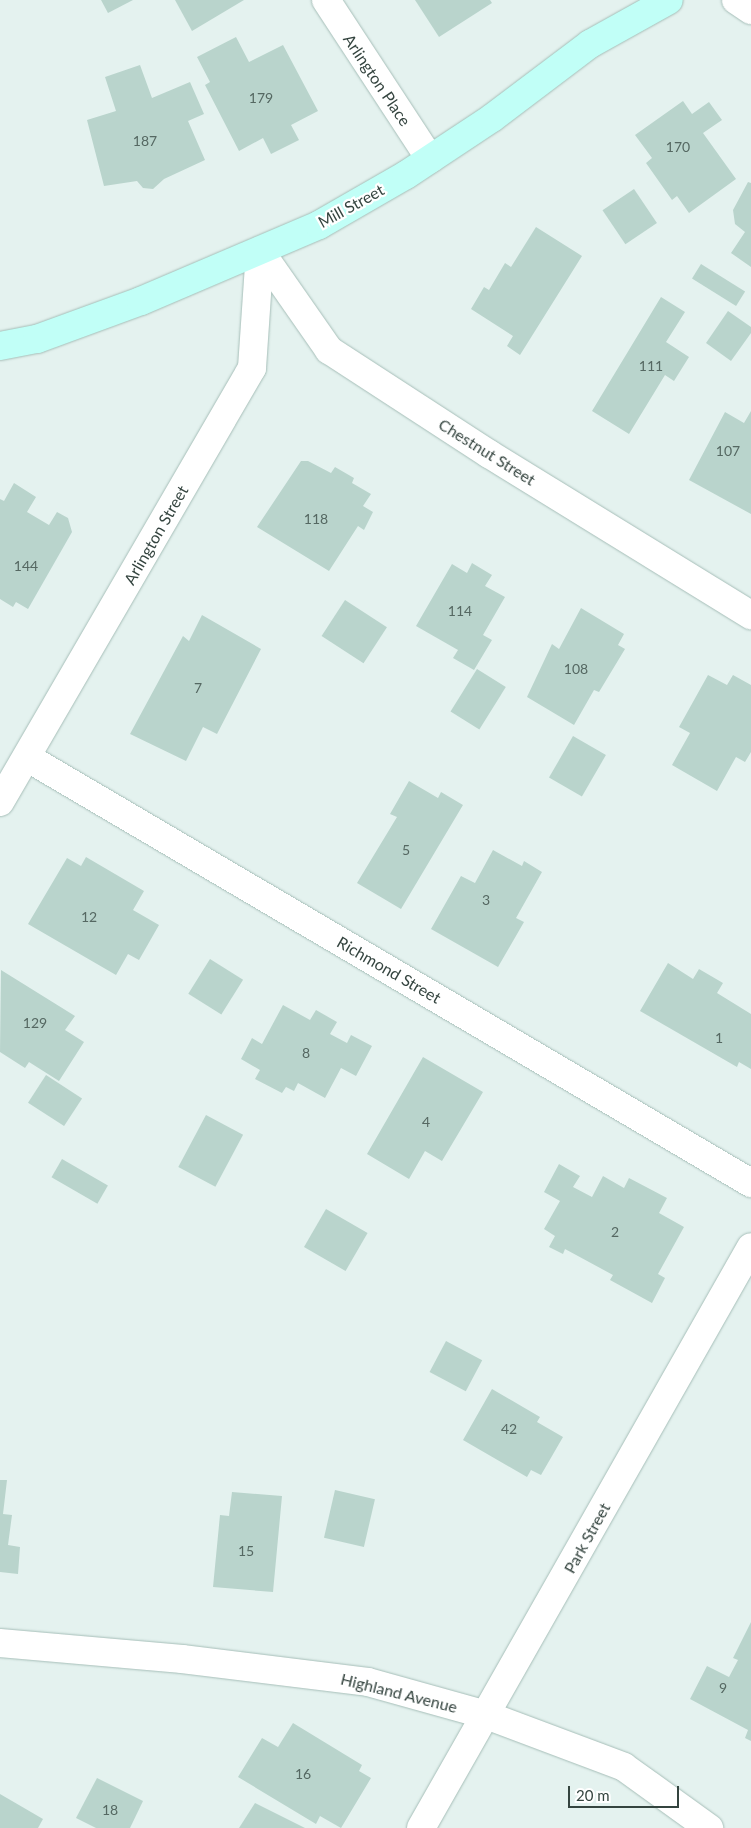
<!DOCTYPE html>
<html>
<head>
<meta charset="utf-8">
<style>
	body { margin:0 }
	#map { position:relative; width:751px; height:1828px; overflow:hidden; background:#e4f2ef; font-family:Lato,sans-serif }
	div>[style] { position:absolute }
	.building>* { inset:0; background:#b9d4cc; transform-origin:0 0 }
	.roads { filter:drop-shadow(0 0 1px #a6beb8) drop-shadow(0 0 1px #a6beb8) }
	.minor>* { height:28px; margin:-14px; padding:0 14px; transform-origin:14px; border-radius:14px; background:#fff }
	.secondary>* { height:28px; margin:-14px; padding:0 14px; transform-origin:14px; border-radius:14px; background:#c1fff7 }
	span { translate:-50% -50%; white-space:nowrap; text-align:center; line-height:1.15; -webkit-text-stroke:4.5px #fff; paint-order:stroke }
	.number-label { font-size:14px; color:#556862 }
	.number-label span { -webkit-text-stroke-width:0 }
	.street-label { font-size:16px; color:#34443f }
	.scale { position:absolute; left:568px; top:1786px; width:111px; height:22px; box-sizing:border-box; border:2px solid #34443f; border-top:0; padding-left:6px; font-size:15px; line-height:18px; white-space:nowrap; color:#34443f; -webkit-text-stroke:4px #fff; paint-order:stroke }
</style>
</head>
<body>
<div id="map">
	<div class="building">
		<div style="clip-path:polygon(101px 0,133px 0,108px 13px)"></div>
		<div style="clip-path:polygon(175px 0,244px 0,192px 31px)"></div>
		<div style="clip-path:polygon(415px 0,490px 0,492px 3px,439px 37px)"></div>
		<div style="clip-path:polygon(236px 37px,249px 62px,283px 45px,318px 111px,291px 125px,299px 140px,271px 154px,263px 138px,239px 151px,205px 85px,210px 82px,197px 57px)"></div>
		<div style="clip-path:polygon(140px 65px,152px 98px,190px 82px,204px 114px,188px 121px,205px 160px,164px 179px,153px 189px,143px 188px,137px 181px,104px 186px,87px 120px,116px 111px,105px 77px)"></div>
		<div style="clip-path:polygon(683px 101px,692px 114px,709px 102px,722px 120px,703px 133px,736px 179px,689px 213px,677px 196px,672px 200px,646px 163px,652px 158px,635px 135px)"></div>
		<div style="clip-path:polygon(748px 182px,751px 183px,751px 267px,731px 253px,745px 232px,735px 224px,733px 210px)"></div>
		<div style="left:634px;top:189px;width:41px;height:38px;rotate:56deg"></div>
		<div style="clip-path:polygon(536px 227px,582px 256px,520px 355px,507px 346px,513px 336px,471px 309px,484px 287px,489px 290px,505px 263px,511px 267px)"></div>
		<div style="left:701px;top:264px;width:52px;height:17px;rotate:32deg"></div>
		<div style="clip-path:polygon(661px 297px,685px 312px,666px 342px,689px 357px,674px 381px,665px 375px,629px 434px,592px 411px)"></div>
		<div style="clip-path:polygon(728px 311px,751px 327px,751px 333px,731px 361px,706px 343px)"></div>
		<div style="clip-path:polygon(751px 411px,751px 514px,689px 480px,725px 412px,744px 423px)"></div>
		<div style="clip-path:polygon(301px 461px,308px 461px,331px 473px,335px 467px,354px 478px,352px 483px,371px 494px,363px 506px,373px 512px,364px 530px,358px 526px,329px 571px,257px 527px)"></div>
		<div style="clip-path:polygon(14px 483px,36px 497px,27px 512px,49px 525px,57px 512px,68px 518px,72px 532px,28px 609px,16px 602px,13px 607px,0 599px,0 499px,4px 501px)"></div>
		<div style="clip-path:polygon(472px 563px,492px 575px,485px 586px,505px 597px,483px 635px,492px 640px,474px 670px,453px 658px,458px 650px,416px 626px,452px 564px,467px 573px)"></div>
		<div style="left:345px;top:600px;width:50px;height:43px;rotate:33deg"></div>
		<div style="clip-path:polygon(581px 608px,624px 634px,618px 645px,625px 649px,599px 692px,594px 690px,574px 725px,527px 697px,552px 644px,559px 649px)"></div>
		<div style="clip-path:polygon(202px 615px,261px 649px,217px 734px,203px 727px,186px 761px,130px 734px,183px 636px,189px 641px)"></div>
		<div style="left:477px;top:669px;width:34px;height:50px;rotate:32deg"></div>
		<div style="clip-path:polygon(708px 675px,727px 685px,733px 675px,751px 685px,751px 752px,745px 762px,736px 757px,717px 791px,672px 765px,690px 733px,679px 727px)"></div>
		<div style="left:573px;top:736px;width:38px;height:48px;rotate:30deg"></div>
		<div style="clip-path:polygon(409px 781px,438px 798px,441px 792px,463px 805px,401px 909px,357px 883px,397px 817px,390px 814px)"></div>
		<div style="clip-path:polygon(493px 850px,522px 866px,524px 861px,542px 872px,516px 918px,524px 922px,498px 967px,431px 929px,461px 876px,475px 883px)"></div>
		<div style="clip-path:polygon(86px 857px,144px 891px,133px 910px,159px 925px,139px 960px,128px 954px,116px 975px,28px 924px,67px 858px,81px 866px)"></div>
		<div style="left:210px;top:959px;width:39px;height:41px;rotate:32deg"></div>
		<div style="clip-path:polygon(668px 963px,693px 979px,699px 969px,723px 983px,717px 993px,751px 1014px,751px 1069px,739px 1062px,737px 1067px,640px 1011px)"></div>
		<div style="clip-path:polygon(1px 970px,75px 1016px,65px 1030px,84px 1042px,59px 1081px,29px 1062px,25px 1068px,0 1052px)"></div>
		<div style="clip-path:polygon(283px 1005px,310px 1020px,316px 1010px,337px 1022px,330px 1034px,347px 1043px,351px 1035px,372px 1046px,356px 1076px,341px 1068px,325px 1098px,298px 1083px,294px 1091px,286px 1087px,282px 1093px,255px 1079px,260px 1070px,241px 1059px,252px 1038px,262px 1044px)"></div>
		<div style="clip-path:polygon(423px 1057px,483px 1092px,442px 1161px,425px 1151px,409px 1179px,367px 1154px)"></div>
		<div style="left:46px;top:1075px;width:43px;height:33px;rotate:33deg"></div>
		<div style="left:206px;top:1115px;width:42px;height:59px;rotate:28deg"></div>
		<div style="left:62px;top:1159px;width:53px;height:21px;rotate:30deg"></div>
		<div style="clip-path:polygon(559px 1164px,580px 1176px,573px 1187px,592px 1197px,603px 1176px,624px 1188px,629px 1178px,667px 1198px,659px 1213px,684px 1227px,658px 1274px,665px 1278px,652px 1303px,610px 1280px,613px 1275px,565px 1249px,563px 1254px,549px 1247px,555px 1236px,544px 1229px,560px 1201px,544px 1192px)"></div>
		<div style="left:326px;top:1209px;width:48px;height:44px;rotate:30deg"></div>
		<div style="left:446px;top:1341px;width:41px;height:35px;rotate:28deg"></div>
		<div style="clip-path:polygon(492px 1389px,540px 1417px,537px 1422px,563px 1437px,541px 1475px,531px 1470px,527px 1477px,463px 1440px)"></div>
		<div style="clip-path:polygon(0 1480px,7px 1480px,3px 1514px,12px 1515px,8px 1545px,20px 1547px,18px 1574px,0 1572px)"></div>
		<div style="left:335px;top:1490px;width:41px;height:49px;rotate:13deg"></div>
		<div style="clip-path:polygon(232px 1492px,282px 1496px,273px 1592px,213px 1587px,220px 1515px,229px 1516px)"></div>
		<div style="clip-path:polygon(751px 1622px,751px 1741px,745px 1738px,748px 1730px,690px 1699px,707px 1666px,729px 1677px,738px 1660px,733px 1658px)"></div>
		<div style="clip-path:polygon(293px 1723px,362px 1765px,359px 1771px,371px 1778px,341px 1828px,320px 1816px,316px 1824px,238px 1777px,262px 1738px,278px 1747px)"></div>
		<div style="clip-path:polygon(97px 1778px,143px 1801px,130px 1828px,96px 1828px,76px 1818px)"></div>
		<div style="clip-path:polygon(0 1794px,43px 1819px,38px 1828px,0 1828px)"></div>
		<div style="clip-path:polygon(255px 1803px,305px 1828px,239px 1828px)"></div>
	</div>
	<div class="roads">
		<div class="minor">
			<div style="left:326px;top:0;width:190px;rotate:56.8deg"></div>
			<div style="left:736px;top:0;width:18px;rotate:34deg"></div>
			<div style="left:260px;top:251px;width:121px;rotate:55.1deg"></div>
			<div style="left:329px;top:350px;width:191px;rotate:33deg"></div>
			<div style="left:489px;top:454px;width:308px;rotate:31.6deg"></div>
			<div style="left:28px;top:758px;width:839px;rotate:30.45deg"></div>
			<div style="left:0;top:802px;width:502px;rotate:-59.86deg"></div>
			<div style="left:252px;top:368px;width:117px;rotate:-86.1deg"></div>
			<div style="left:0;top:1643px;width:183px;rotate:5deg"></div>
			<div style="left:182px;top:1659px;width:187px;rotate:7deg"></div>
			<div style="left:368px;top:1682px;width:123px;rotate:15.6deg"></div>
			<div style="left:486px;top:1715px;width:147px;rotate:20.6deg"></div>
			<div style="left:624px;top:1767px;width:105px;rotate:35.7deg"></div>
			<div style="left:421px;top:1828px;width:668px;rotate:-60.4deg"></div>
		</div>
		<div class="secondary">
			<div style="left:0;top:346px;width:38px;rotate:-11deg"></div>
			<div style="left:37px;top:339px;width:111px;rotate:-20.1deg"></div>
			<div style="left:141px;top:301px;width:194px;rotate:-23.1deg"></div>
			<div style="left:319px;top:225px;width:100px;rotate:-29.9deg"></div>
			<div style="left:406px;top:175px;width:103px;rotate:-33.5deg"></div>
			<div style="left:492px;top:118px;width:123px;rotate:-37.1deg"></div>
			<div style="left:590px;top:44px;width:90px;rotate:-29.1deg"></div>
		</div>
	</div>
	<div class="number-label">
		<span style="left:261px;top:98px">179</span>
		<span style="left:145px;top:141px">187</span>
		<span style="left:678px;top:147px">170</span>
		<span style="left:651px;top:366px">111</span>
		<span style="left:728px;top:451px">107</span>
		<span style="left:316px;top:519px">118</span>
		<span style="left:26px;top:566px">144</span>
		<span style="left:460px;top:611px">114</span>
		<span style="left:576px;top:669px">108</span>
		<span style="left:198px;top:688px">7</span>
		<span style="left:406px;top:850px">5</span>
		<span style="left:486px;top:900px">3</span>
		<span style="left:89px;top:917px">12</span>
		<span style="left:35px;top:1023px">129</span>
		<span style="left:719px;top:1038px">1</span>
		<span style="left:306px;top:1053px">8</span>
		<span style="left:426px;top:1122px">4</span>
		<span style="left:615px;top:1232px">2</span>
		<span style="left:509px;top:1429px">42</span>
		<span style="left:246px;top:1551px">15</span>
		<span style="left:723px;top:1688px">9</span>
		<span style="left:303px;top:1774px">16</span>
		<span style="left:110px;top:1810px">18</span>
	</div>
	<div class="street-label">
		<span style="left:377px;top:80px;rotate:56deg">Arlington Place</span>
		<span style="left:351px;top:206px;rotate:-29deg">Mill Street</span>
		<span style="left:487px;top:452px;rotate:32deg">Chestnut Street</span>
		<span style="left:156px;top:535px;rotate:-60deg">Arlington Street</span>
		<span style="left:389px;top:970px;rotate:30deg">Richmond Street</span>
		<span style="left:587px;top:1538px;rotate:-61deg">Park Street</span>
		<span style="left:399px;top:1693px;rotate:14deg">Highland Avenue</span>
	</div>
	<div class="scale">20 m</div>
</div>
</body>
</html>
